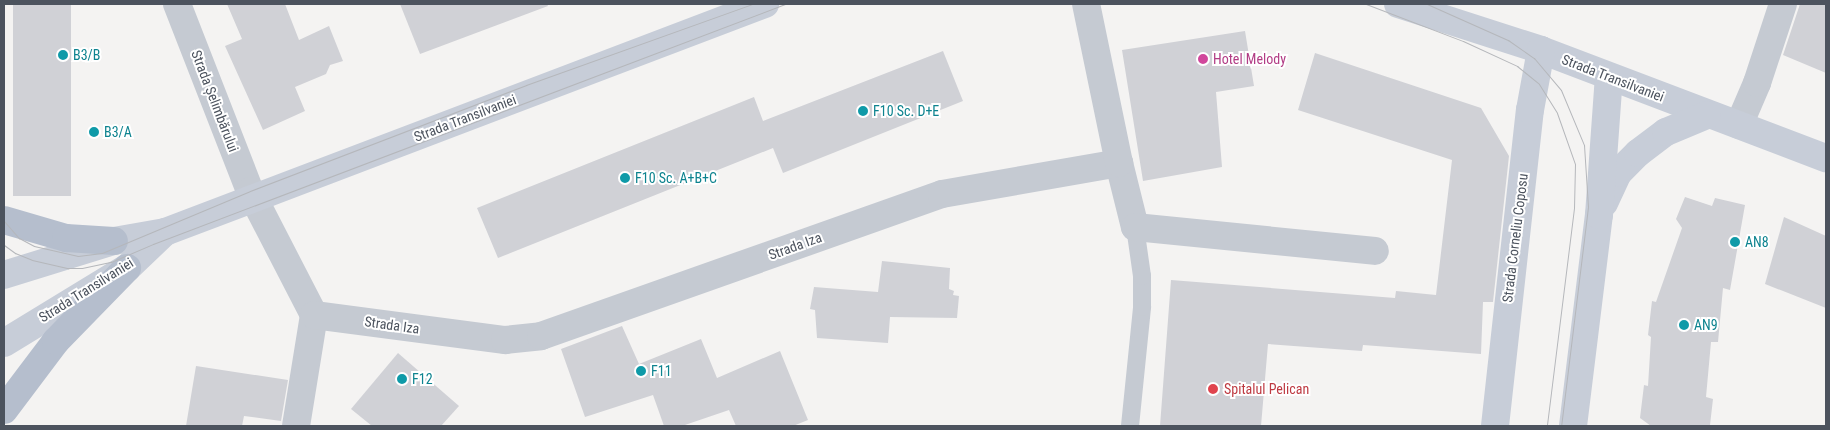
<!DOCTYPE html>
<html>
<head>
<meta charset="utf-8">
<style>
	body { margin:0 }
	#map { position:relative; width:1830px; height:430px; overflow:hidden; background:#f4f3f2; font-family:"Roboto Condensed",sans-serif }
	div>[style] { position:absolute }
	.building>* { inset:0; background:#d0d1d6; transform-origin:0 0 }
	.service>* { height:18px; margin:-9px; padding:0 9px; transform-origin:9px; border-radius:9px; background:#c5cad2 }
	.minor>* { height:28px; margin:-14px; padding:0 14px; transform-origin:14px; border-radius:14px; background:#c5cad2 }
	.secondary>* { height:28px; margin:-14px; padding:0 14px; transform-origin:14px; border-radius:14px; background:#c7cdd8 }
	.primary>* { height:28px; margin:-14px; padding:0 14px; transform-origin:14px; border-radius:14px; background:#b5becd }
	.tram>* { height:1px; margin:-0.5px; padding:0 0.5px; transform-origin:0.5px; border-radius:0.5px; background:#b5b7bb }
	.dots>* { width:14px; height:14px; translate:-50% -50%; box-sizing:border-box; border:2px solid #fff; border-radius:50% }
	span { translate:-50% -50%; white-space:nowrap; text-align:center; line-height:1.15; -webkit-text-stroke:4px #fff; paint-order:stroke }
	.culture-label { font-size:14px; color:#0d838f }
	.left { translate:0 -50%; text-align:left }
	.hotel-label { font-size:14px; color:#b23c85 }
	.street-label { font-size:14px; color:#4c535e }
	.health-label { font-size:14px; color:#be3a42 }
	.frame { position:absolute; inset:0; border:5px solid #4c535e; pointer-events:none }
</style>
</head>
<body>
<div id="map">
	<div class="building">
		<div style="left:13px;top:4px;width:58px;height:192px"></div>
		<div style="clip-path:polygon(227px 4px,285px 4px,299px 40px,329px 26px,343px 61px,330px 65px,326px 74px,295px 87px,305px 111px,263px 130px,225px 46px,242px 39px)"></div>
		<div style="clip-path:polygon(400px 4px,547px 4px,548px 6px,420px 54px)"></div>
		<div style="clip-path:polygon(1800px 4px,1826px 4px,1826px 73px,1783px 55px)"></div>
		<div style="clip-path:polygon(1245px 31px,1254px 86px,1216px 92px,1222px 167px,1143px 181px,1122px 50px)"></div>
		<div style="clip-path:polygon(943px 51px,963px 101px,783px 173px,773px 148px,498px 258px,477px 208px,754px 97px,763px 121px)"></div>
		<div style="clip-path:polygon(1315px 53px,1481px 108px,1509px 156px,1493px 302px,1483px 302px,1481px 354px,1363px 345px,1362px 351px,1268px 344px,1261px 426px,1160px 426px,1171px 280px,1395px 298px,1396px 291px,1436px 295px,1452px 160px,1298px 110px)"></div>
		<div style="clip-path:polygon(1685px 197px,1712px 206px,1715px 198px,1745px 205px,1730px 290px,1723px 288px,1718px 342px,1711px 342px,1706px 397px,1713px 399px,1710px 425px,1651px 426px,1640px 418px,1644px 385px,1648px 386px,1651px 337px,1648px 335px,1652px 301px,1656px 302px,1682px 228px,1676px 219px)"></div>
		<div style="clip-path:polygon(1784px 217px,1826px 236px,1826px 308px,1765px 284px)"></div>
		<div style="clip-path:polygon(882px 261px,950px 268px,949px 289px,954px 291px,953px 295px,959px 296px,957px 318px,890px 317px,888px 343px,817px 338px,815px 310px,810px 309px,814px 287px,878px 292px)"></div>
		<div style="clip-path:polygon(622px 326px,639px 364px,701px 339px,717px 378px,780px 351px,808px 420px,793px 426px,736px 426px,729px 410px,682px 426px,664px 426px,653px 395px,585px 417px,561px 349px)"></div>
		<div style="clip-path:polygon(398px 353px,459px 406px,441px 426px,372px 426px,351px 409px)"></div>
		<div style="clip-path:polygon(196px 366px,288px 380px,281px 421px,244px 416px,242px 426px,186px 426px)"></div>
	</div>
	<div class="service">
		<div style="left:1130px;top:426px;width:120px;rotate:-84.2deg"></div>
		<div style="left:1142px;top:307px;width:31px;rotate:-90deg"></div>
		<div style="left:1142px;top:276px;width:49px;rotate:-98.1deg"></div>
	</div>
	<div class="minor">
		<div style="left:177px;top:4px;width:201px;rotate:68.7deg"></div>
		<div style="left:250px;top:191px;width:140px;rotate:62.7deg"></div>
		<div style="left:314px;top:315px;width:112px;rotate:99.2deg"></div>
		<div style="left:1739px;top:125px;width:46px;rotate:-66.8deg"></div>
		<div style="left:1757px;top:83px;width:83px;rotate:-71.8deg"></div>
		<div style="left:1119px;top:163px;width:66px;rotate:76deg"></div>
		<div style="left:1135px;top:227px;width:241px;rotate:5.7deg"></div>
		<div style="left:314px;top:315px;width:193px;rotate:7.5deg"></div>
		<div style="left:505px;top:340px;width:36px;rotate:-6deg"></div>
		<div style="left:541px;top:336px;width:425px;rotate:-19.5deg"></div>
		<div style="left:942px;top:194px;width:180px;rotate:-9.9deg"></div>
		<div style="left:1119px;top:163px;width:162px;rotate:-101.7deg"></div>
	</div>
	<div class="secondary">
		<div style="left:1398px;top:4px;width:150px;rotate:17.8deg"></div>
		<div style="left:1541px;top:50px;width:305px;rotate:20.8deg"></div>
		<div style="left:1604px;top:203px;width:33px;rotate:-65deg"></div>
		<div style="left:1618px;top:173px;width:28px;rotate:-45deg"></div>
		<div style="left:1638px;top:153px;width:35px;rotate:-37deg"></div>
		<div style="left:1666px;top:132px;width:44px;rotate:-22.5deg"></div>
		<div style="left:4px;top:275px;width:115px;rotate:-17.2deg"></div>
		<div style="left:114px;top:241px;width:52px;rotate:-10deg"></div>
		<div style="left:165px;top:232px;width:642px;rotate:-20.81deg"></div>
		<div style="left:4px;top:343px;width:144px;rotate:-31.4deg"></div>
		<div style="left:127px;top:268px;width:52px;rotate:-43.5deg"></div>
		<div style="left:1495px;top:426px;width:318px;rotate:-83.7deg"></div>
		<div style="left:1530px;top:110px;width:61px;rotate:-79.6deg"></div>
		<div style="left:1573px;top:426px;width:213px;rotate:-83deg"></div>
		<div style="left:1599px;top:215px;width:138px;rotate:-85.9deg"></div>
	</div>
	<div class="primary">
		<div style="left:4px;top:220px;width:65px;rotate:16.2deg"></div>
		<div style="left:66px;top:238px;width:48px;rotate:3.6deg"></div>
		<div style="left:4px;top:410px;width:86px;rotate:-53deg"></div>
		<div style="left:56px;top:341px;width:102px;rotate:-45.8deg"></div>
	</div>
	<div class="tram">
		<div style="left:1366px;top:4px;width:104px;rotate:20.9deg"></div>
		<div style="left:1463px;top:41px;width:60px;rotate:24.8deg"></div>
		<div style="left:1517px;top:66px;width:28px;rotate:39deg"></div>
		<div style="left:1539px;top:84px;width:34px;rotate:58deg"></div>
		<div style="left:1557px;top:113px;width:54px;rotate:70.6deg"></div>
		<div style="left:1575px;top:164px;width:44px;rotate:91.3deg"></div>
		<div style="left:1574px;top:208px;width:220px;rotate:97.1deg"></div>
		<div style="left:1427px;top:4px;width:89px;rotate:24deg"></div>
		<div style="left:1508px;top:40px;width:32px;rotate:35deg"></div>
		<div style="left:1534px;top:58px;width:42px;rotate:49.8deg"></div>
		<div style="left:1561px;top:90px;width:60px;rotate:67.3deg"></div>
		<div style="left:1584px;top:145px;width:62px;rotate:86.3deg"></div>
		<div style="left:1588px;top:207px;width:221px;rotate:97deg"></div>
		<div style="left:4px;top:221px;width:23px;rotate:49deg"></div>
		<div style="left:19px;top:238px;width:17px;rotate:28deg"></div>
		<div style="left:34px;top:246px;width:45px;rotate:12.8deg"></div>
		<div style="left:78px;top:256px;width:24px;rotate:-7deg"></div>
		<div style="left:102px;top:253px;width:160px;rotate:-22.7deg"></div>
		<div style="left:250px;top:191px;width:296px;rotate:-21deg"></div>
		<div style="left:526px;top:85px;width:240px;rotate:-19.7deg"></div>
		<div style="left:4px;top:245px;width:14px;rotate:36deg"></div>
		<div style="left:15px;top:253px;width:18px;rotate:22deg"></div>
		<div style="left:32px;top:260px;width:37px;rotate:13deg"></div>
		<div style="left:68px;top:268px;width:14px"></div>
		<div style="left:82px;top:268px;width:30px;rotate:-12deg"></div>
		<div style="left:111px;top:262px;width:46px;rotate:-23.2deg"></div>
		<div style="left:153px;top:244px;width:676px;rotate:-20.79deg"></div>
	</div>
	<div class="dots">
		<div style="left:63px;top:55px;background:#0f9aa8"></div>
		<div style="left:1203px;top:59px;background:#d1479c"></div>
		<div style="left:863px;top:111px;background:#0f9aa8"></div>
		<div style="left:94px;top:132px;background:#0f9aa8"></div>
		<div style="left:625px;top:178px;background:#0f9aa8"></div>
		<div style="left:1735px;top:242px;background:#0f9aa8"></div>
		<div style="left:1684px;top:325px;background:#0f9aa8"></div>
		<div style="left:641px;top:371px;background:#0f9aa8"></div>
		<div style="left:402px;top:379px;background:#0f9aa8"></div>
		<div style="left:1213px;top:389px;background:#e0444e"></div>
	</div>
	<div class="culture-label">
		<span class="left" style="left:73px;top:55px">B3/B</span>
		<span class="left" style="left:873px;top:111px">F10 Sc. D+E</span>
		<span class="left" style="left:104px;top:132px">B3/A</span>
		<span class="left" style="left:635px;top:178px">F10 Sc. A+B+C</span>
		<span class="left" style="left:1745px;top:242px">AN8</span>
		<span class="left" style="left:1694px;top:325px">AN9</span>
		<span class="left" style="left:651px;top:371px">F11</span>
		<span class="left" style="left:412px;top:379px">F12</span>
	</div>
	<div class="hotel-label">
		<span class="left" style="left:1213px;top:59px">Hotel Melody</span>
	</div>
	<div class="street-label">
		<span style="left:1613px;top:78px;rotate:21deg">Strada Transilvaniei</span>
		<span style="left:215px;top:101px;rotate:69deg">Strada Șelimbărului</span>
		<span style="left:465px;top:118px;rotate:-21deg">Strada Transilvaniei</span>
		<span style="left:1515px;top:238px;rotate:-83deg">Strada Corneliu Coposu</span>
		<span style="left:795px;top:246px;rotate:-20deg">Strada Iza</span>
		<span style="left:86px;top:290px;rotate:-32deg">Strada Transilvaniei</span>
		<span style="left:392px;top:325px;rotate:8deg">Strada Iza</span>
	</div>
	<div class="health-label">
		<span class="left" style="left:1224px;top:389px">Spitalul Pelican</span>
	</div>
	<div class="frame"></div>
</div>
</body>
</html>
